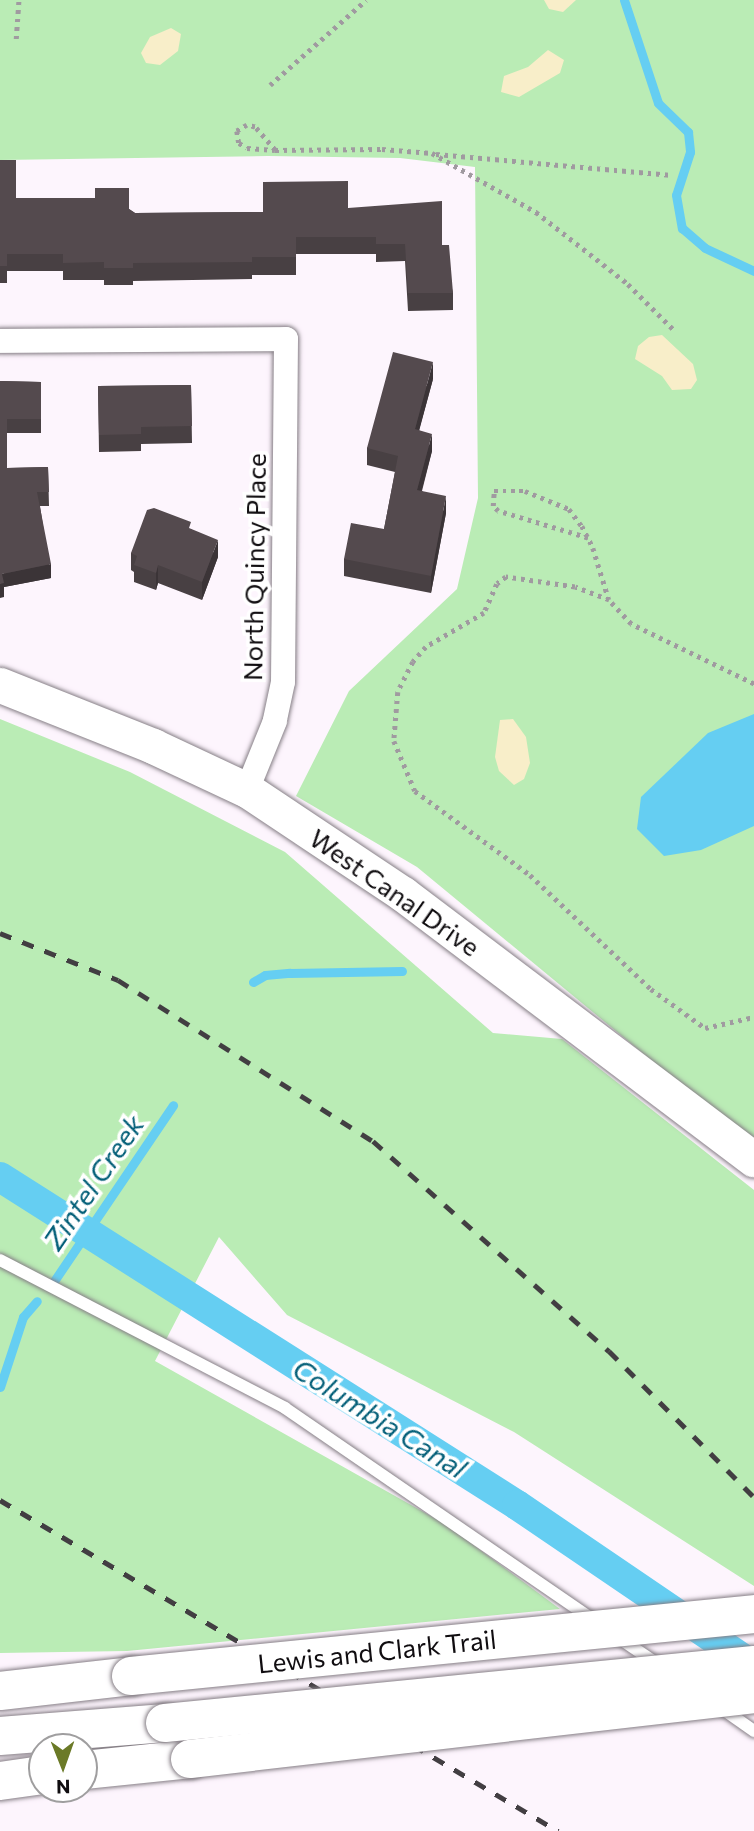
<!DOCTYPE html>
<html>
<head>
<meta charset="utf-8">
<style>
	body { margin:0 }
	#map { position:relative; width:754px; height:1831px; overflow:hidden; background:#fdf5fd; font-family:Commissioner,sans-serif }
	div>[style] { position:absolute }
	.green>* { inset:0; background:#baecb5 }
	.sand>* { inset:0; background:#f8eec9 }
	.water>* { inset:0; background:#65cef2 }
	.stream>* { height:9px; margin:-4.5px; padding:0 4.5px; transform-origin:4.5px; border-radius:4.5px; background:#65cef2 }
	.canal>* { height:30px; margin:-15px; padding:0 15px; transform-origin:15px; border-radius:15px; background:#65cef2 }
	.path>* { height:4.5px; margin-top:-2.25px; transform-origin:0; background:repeating-linear-gradient(90deg,#a09aa0 0 3.5px,transparent 0 8.5px) }
	.roads { filter:drop-shadow(0 0 2px #867f86) drop-shadow(0 0 2px #867f86) }
	.lane>* { height:12px; margin:-6px; padding:0 6px; transform-origin:6px; border-radius:6px; background:#fff }
	.street>* { height:24px; margin:-12px; padding:0 12px; transform-origin:12px; border-radius:12px; background:#fff }
	.secondary>* { height:35px; margin:-17.5px; padding:0 17.5px; transform-origin:17.5px; border-radius:17.5px; background:#fff }
	.highway>* { height:38px; margin:-19px; padding:0 19px; transform-origin:19px; border-radius:19px; background:#fff }
	.rail>* { height:5px; margin-top:-2.5px; transform-origin:0; background:repeating-linear-gradient(90deg,#423e42 0 12px,transparent 0 24px) }
	.bridges { filter:drop-shadow(0 0 2px #867f86) drop-shadow(0 0 2px #867f86) }
	.highway-bridge>* { height:38px; margin:-19px; padding:0 19px; transform-origin:19px; border-radius:19px; background:#fff }
	.wall>* { inset:0; background:#484043 }
	.shaded-wall>* { inset:0; background:#3b3437 }
	.building>* { inset:0; background:#544a4e }
	span { translate:-50% -50%; white-space:nowrap; text-align:center; line-height:1.15; -webkit-text-stroke:7px #fff; paint-order:stroke }
	.street-label { font-size:26px; color:#100d10 }
	.water-label { font-size:28px; color:#035f78; font-style:italic }
	.north { position:absolute; left:28px; top:1733px; width:70px; height:70px; box-sizing:border-box; background:#fff; border:2px solid #9f9e9f; border-radius:50%; rotate:179deg; font-size:19px; font-weight:700; line-height:28px; text-align:center; color:#100d10 }
	.north::after { content:''; display:block; margin:auto; width:24px; height:32px; background:#6b7a27; clip-path:polygon(50% 0,100% 100%,50% 72%,0 100%) }
</style>
</head>
<body>
<div id="map">
	<div class="green">
		<div style="clip-path:polygon(0 0,754px 0,754px 1145px,417px 867px,296px 796px,349px 691px,457px 589px,478px 498px,475px 167px,400px 158px,268px 156px,0 160px)"></div>
		<div style="clip-path:polygon(0 719px,130px 772px,285px 852px,493px 1033px,562px 1039px,754px 1190px,754px 1586px,514px 1432px,287px 1315px,219px 1237px,155px 1361px,445px 1524px,560px 1609px,127px 1651px,0 1653px)"></div>
	</div>
	<div class="sand">
		<div style="clip-path:polygon(544px 0,576px 0,563px 12px,549px 9px)"></div>
		<div style="clip-path:polygon(171px 28px,181px 34px,178px 51px,160px 65px,146px 63px,141px 53px,150px 37px)"></div>
		<div style="clip-path:polygon(548px 50px,564px 60px,560px 73px,519px 97px,501px 92px,504px 76px,528px 67px)"></div>
		<div style="clip-path:polygon(662px 335px,693px 364px,697px 380px,691px 389px,672px 390px,662px 376px,635px 359px,638px 346px,649px 337px)"></div>
		<div style="clip-path:polygon(513px 719px,526px 737px,530px 763px,524px 779px,514px 785px,499px 771px,495px 757px,500px 720px)"></div>
	</div>
	<div class="water">
		<div style="clip-path:polygon(754px 714px,754px 826px,701px 850px,664px 856px,637px 829px,641px 797px,708px 733px)"></div>
	</div>
	<div class="stream">
		<div style="left:624px;top:0;width:108px;rotate:71.7deg"></div>
		<div style="left:658px;top:103px;width:42px;rotate:44deg"></div>
		<div style="left:688px;top:132px;width:20px;rotate:84deg"></div>
		<div style="left:690px;top:152px;width:45px;rotate:108deg"></div>
		<div style="left:676px;top:195px;width:34px;rotate:80deg"></div>
		<div style="left:682px;top:228px;width:30px;rotate:41deg"></div>
		<div style="left:705px;top:248px;width:54px;rotate:25.1deg"></div>
		<div style="left:253px;top:982px;width:14px;rotate:-30deg"></div>
		<div style="left:265px;top:975px;width:25px;rotate:-5deg"></div>
		<div style="left:290px;top:973px;width:112px;rotate:-1deg"></div>
		<div style="left:52px;top:1284px;width:216px;rotate:-55.9deg"></div>
		<div style="left:0;top:1387px;width:74px;rotate:-71.8deg"></div>
		<div style="left:23px;top:1317px;width:21px;rotate:-49deg"></div>
	</div>
	<div class="canal">
		<div style="left:0;top:1177px;width:612px;rotate:32.39deg"></div>
		<div style="left:517px;top:1505px;width:287px;rotate:34.2deg"></div>
	</div>
	<div class="path">
		<div style="left:16px;top:39px;width:39px;rotate:-86deg"></div>
		<div style="left:270px;top:85px;width:128px;rotate:-41.5deg"></div>
		<div style="left:275px;top:150px;width:30px;rotate:-131deg"></div>
		<div style="left:255px;top:127px;width:8px;rotate:-166deg"></div>
		<div style="left:247px;top:125px;width:12px;rotate:149deg"></div>
		<div style="left:237px;top:131px;width:12px;rotate:81deg"></div>
		<div style="left:239px;top:143px;width:9px;rotate:32deg"></div>
		<div style="left:247px;top:148px;width:28px;rotate:4deg"></div>
		<div style="left:275px;top:150px;width:107px;rotate:-0.5deg"></div>
		<div style="left:382px;top:149px;width:50px;rotate:4.6deg"></div>
		<div style="left:432px;top:153px;width:120px;rotate:29.6deg"></div>
		<div style="left:536px;top:212px;width:117px;rotate:38deg"></div>
		<div style="left:628px;top:284px;width:66px;rotate:45deg"></div>
		<div style="left:436px;top:154px;width:237px;rotate:5.1deg"></div>
		<div style="left:588px;top:538px;width:94px;rotate:-163.3deg"></div>
		<div style="left:498px;top:511px;width:7px;rotate:-135deg"></div>
		<div style="left:493px;top:506px;width:15px;rotate:-86deg"></div>
		<div style="left:494px;top:491px;width:31px"></div>
		<div style="left:525px;top:491px;width:48px;rotate:22.2deg"></div>
		<div style="left:569px;top:509px;width:21px;rotate:53deg"></div>
		<div style="left:582px;top:526px;width:25px;rotate:63deg"></div>
		<div style="left:593px;top:548px;width:54px;rotate:72.9deg"></div>
		<div style="left:754px;top:684px;width:137px;rotate:-154deg"></div>
		<div style="left:631px;top:624px;width:33px;rotate:-133deg"></div>
		<div style="left:609px;top:600px;width:36px;rotate:-159deg"></div>
		<div style="left:575px;top:587px;width:70px;rotate:-171.8deg"></div>
		<div style="left:506px;top:577px;width:11px;rotate:142deg"></div>
		<div style="left:497px;top:584px;width:32px;rotate:114deg"></div>
		<div style="left:484px;top:613px;width:67px;rotate:149.6deg"></div>
		<div style="left:426px;top:647px;width:20px;rotate:131deg"></div>
		<div style="left:413px;top:662px;width:34px;rotate:117deg"></div>
		<div style="left:398px;top:692px;width:49px;rotate:94.7deg"></div>
		<div style="left:394px;top:741px;width:54px;rotate:67.2deg"></div>
		<div style="left:415px;top:791px;width:142px;rotate:36.1deg"></div>
		<div style="left:530px;top:875px;width:166px;rotate:43.3deg"></div>
		<div style="left:651px;top:989px;width:67px;rotate:35.8deg"></div>
		<div style="left:705px;top:1028px;width:50px;rotate:-12.7deg"></div>
	</div>
	<div class="roads">
		<div class="lane">
			<div style="left:0;top:1260px;width:321px;rotate:27.4deg"></div>
			<div style="left:285px;top:1408px;width:376px;rotate:34.5deg"></div>
			<div style="left:619px;top:1638px;width:48px;rotate:34deg"></div>
			<div style="left:720px;top:1707px;width:42px;rotate:35.2deg"></div>
		</div>
		<div class="street">
			<div style="left:0;top:341px;width:286px;rotate:-0.4deg"></div>
			<div style="left:286px;top:339px;width:343px;rotate:90.5deg"></div>
			<div style="left:283px;top:682px;width:40px;rotate:102deg"></div>
			<div style="left:275px;top:721px;width:74px;rotate:112.1deg"></div>
		</div>
		<div class="secondary">
			<div style="left:0;top:685px;width:165px;rotate:21.7deg"></div>
			<div style="left:153px;top:746px;width:104px;rotate:25.1deg"></div>
			<div style="left:247px;top:790px;width:187px;rotate:33.7deg"></div>
			<div style="left:403px;top:894px;width:440px;rotate:37.1deg"></div>
		</div>
		<div class="highway">
			<div style="left:0;top:1691px;width:132px;rotate:-6.5deg"></div>
			<div style="left:0;top:1736px;width:166px;rotate:-4.5deg"></div>
			<div style="left:84px;top:1770px;width:107px;rotate:-5.9deg"></div>
			<div style="left:0;top:1781px;width:42px;rotate:-8.1deg"></div>
		</div>
	</div>
	<div class="rail">
		<div style="left:0;top:933px;width:127px;rotate:21.7deg"></div>
		<div style="left:118px;top:980px;width:302px;rotate:32.3deg"></div>
		<div style="left:373px;top:1141px;width:316px;rotate:41.7deg"></div>
		<div style="left:609px;top:1351px;width:206px;rotate:45.2deg"></div>
		<div style="left:0;top:1500px;width:649px;rotate:30.68deg"></div>
	</div>
	<div class="bridges">
		<div class="highway-bridge">
			<div style="left:131px;top:1676px;width:626px;rotate:-5.68deg"></div>
			<div style="left:165px;top:1723px;width:592px;rotate:-5.62deg"></div>
			<div style="left:190px;top:1759px;width:568px;rotate:-6.57deg"></div>
		</div>
	</div>
	<div class="wall">
		<div style="clip-path:polygon(0 160px,16px 198px,129px 209px,135px 213px,263px 212px,348px 208px,442px 245px,453px 293px,453px 310px,408px 311px,405px 261px,376px 262px,376px 254px,296px 254px,296px 275px,252px 275px,252px 279px,133px 281px,133px 285px,104px 285px,104px 280px,63px 280px,63px 271px,7px 271px,7px 283px,0 283px)"></div>
		<div style="clip-path:polygon(433px 379px,419px 430px,432px 451px,422px 491px,446px 513px,431px 593px,344px 576px,344px 559px,384px 529px,395px 472px,367px 465px,367px 448px)"></div>
		<div style="clip-path:polygon(0 381px,41px 382px,41px 433px,7px 433px,7px 468px,48px 467px,49px 506px,40px 506px,51px 578px,4px 587px,4px 597px)"></div>
		<div style="clip-path:polygon(191px 385px,192px 443px,141px 444px,141px 451px,99px 452px,98px 386px)"></div>
		<div style="clip-path:polygon(191px 529px,218px 557px,202px 600px,158px 583px,156px 590px,134px 582px,134px 572px,131px 570px,131px 553px)"></div>
	</div>
	<div class="shaded-wall">
		<div style="clip-path:polygon(433px 362px,433px 379px,415px 446px,415px 429px)"></div>
		<div style="clip-path:polygon(432px 434px,432px 451px,417px 507px,417px 490px)"></div>
		<div style="clip-path:polygon(446px 496px,446px 513px,431px 593px,431px 576px)"></div>
		<div style="clip-path:polygon(218px 540px,218px 557px,202px 600px,202px 582px)"></div>
		<div style="clip-path:polygon(51px 564px,51px 578px,4px 587px,4px 597px,0 598px,0 584px,2px 574px)"></div>
		<div style="clip-path:polygon(158px 565px,158px 583px,156px 590px,156px 573px)"></div>
	</div>
	<div class="building">
		<div style="clip-path:polygon(0 160px,16px 160px,16px 198px,95px 198px,95px 188px,129px 188px,129px 209px,135px 213px,263px 212px,263px 182px,348px 181px,348px 208px,442px 201px,442px 245px,449px 245px,453px 293px,408px 293px,405px 244px,376px 244px,376px 237px,296px 237px,296px 257px,252px 257px,252px 262px,133px 263px,133px 268px,104px 268px,104px 262px,63px 263px,63px 254px,7px 254px,7px 266px,0 266px)"></div>
		<div style="clip-path:polygon(393px 352px,433px 362px,415px 429px,432px 434px,417px 490px,446px 496px,431px 576px,344px 559px,351px 523px,384px 529px,398px 456px,367px 448px)"></div>
		<div style="clip-path:polygon(0 381px,41px 382px,41px 419px,7px 419px,7px 468px,48px 467px,49px 492px,37px 492px,51px 564px,2px 574px,4px 583px,0 584px)"></div>
		<div style="clip-path:polygon(191px 385px,192px 426px,141px 427px,141px 434px,99px 435px,98px 386px)"></div>
		<div style="clip-path:polygon(154px 508px,191px 522px,189px 528px,218px 540px,202px 582px,158px 565px,156px 573px,134px 565px,137px 556px,131px 553px,147px 510px)"></div>
	</div>
	<div class="street-label">
		<span style="left:254px;top:567px;rotate:-89deg">North Quincy Place</span>
		<span style="left:395px;top:892px;rotate:35deg">West Canal Drive</span>
		<span style="left:377px;top:1651px;rotate:-6deg">Lewis and Clark Trail</span>
	</div>
	<div class="water-label">
		<span style="left:93px;top:1182px;rotate:-56deg">Zintel Creek</span>
		<span style="left:380px;top:1418px;rotate:32deg">Columbia Canal</span>
	</div>
	<div class="north">N</div>
</div>
</body>
</html>
